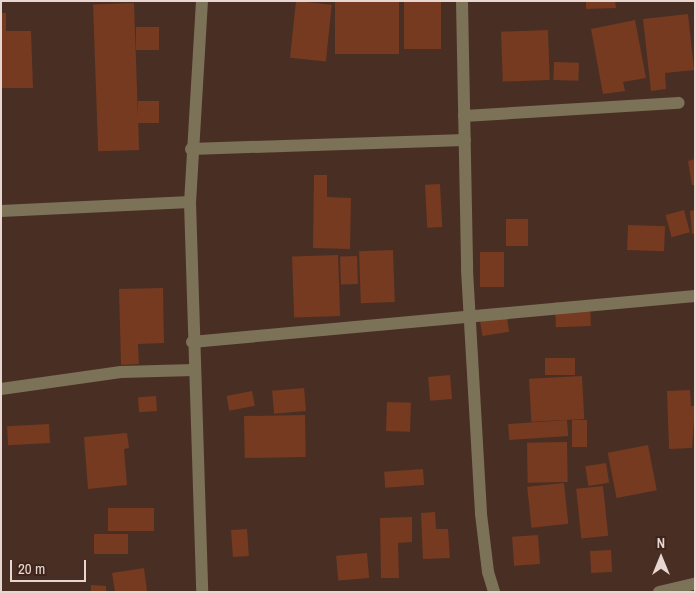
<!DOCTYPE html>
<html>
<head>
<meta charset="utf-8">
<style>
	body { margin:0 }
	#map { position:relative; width:696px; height:593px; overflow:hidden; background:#492e24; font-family:"Archivo Narrow",sans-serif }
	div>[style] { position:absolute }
	.building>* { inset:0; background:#753a20; transform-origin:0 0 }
	.minor>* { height:12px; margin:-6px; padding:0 6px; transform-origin:6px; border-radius:6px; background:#7b7257 }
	span { translate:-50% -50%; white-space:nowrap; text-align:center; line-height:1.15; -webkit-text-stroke:5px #3e241b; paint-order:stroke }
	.frame { position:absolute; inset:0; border:2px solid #e8d6d0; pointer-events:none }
	.north { position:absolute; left:636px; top:533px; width:50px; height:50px; -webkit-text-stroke:4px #3e241b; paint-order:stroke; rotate:0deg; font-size:14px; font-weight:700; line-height:20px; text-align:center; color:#e8d6d0 }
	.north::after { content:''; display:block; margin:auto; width:18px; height:22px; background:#e8d6d0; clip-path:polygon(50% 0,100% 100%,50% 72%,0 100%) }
	.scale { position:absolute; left:10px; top:560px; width:76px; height:22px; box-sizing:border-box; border:2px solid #e8d6d0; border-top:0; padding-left:6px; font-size:15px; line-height:18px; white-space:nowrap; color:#e8d6d0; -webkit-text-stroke:4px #3e241b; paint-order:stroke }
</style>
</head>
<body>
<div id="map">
	<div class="building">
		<div style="left:296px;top:1px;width:36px;height:57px;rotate:6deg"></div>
		<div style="left:335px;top:1px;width:64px;height:53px"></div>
		<div style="left:404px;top:1px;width:37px;height:48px"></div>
		<div style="clip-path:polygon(586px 1px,615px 1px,616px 8px,586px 9px)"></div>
		<div style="left:134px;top:3px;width:147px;height:41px;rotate:88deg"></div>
		<div style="clip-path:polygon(1px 13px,6px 13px,6px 31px,31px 31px,33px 88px,1px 88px)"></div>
		<div style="clip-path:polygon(688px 14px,694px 70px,665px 73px,666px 89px,651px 91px,643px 19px)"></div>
		<div style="clip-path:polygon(635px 20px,646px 78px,623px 82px,625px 91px,603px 94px,591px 29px)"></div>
		<div style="left:159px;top:27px;width:23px;height:23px;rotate:90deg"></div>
		<div style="left:548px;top:30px;width:50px;height:47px;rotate:88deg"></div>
		<div style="left:554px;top:62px;width:25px;height:18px;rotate:2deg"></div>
		<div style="left:138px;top:101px;width:21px;height:22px"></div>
		<div style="clip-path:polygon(695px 159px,695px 185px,692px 185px,688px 161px)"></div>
		<div style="clip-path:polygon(314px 175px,327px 175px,327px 197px,351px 198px,350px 249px,313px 248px)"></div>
		<div style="left:440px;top:184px;width:43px;height:15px;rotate:87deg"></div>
		<div style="left:684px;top:210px;width:23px;height:19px;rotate:75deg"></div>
		<div style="clip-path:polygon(695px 210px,695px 233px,692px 234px,690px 211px)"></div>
		<div style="left:506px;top:219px;width:22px;height:27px"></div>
		<div style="left:628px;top:225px;width:37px;height:25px;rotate:2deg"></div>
		<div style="left:393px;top:250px;width:52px;height:34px;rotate:88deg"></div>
		<div style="left:480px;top:252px;width:24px;height:35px"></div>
		<div style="left:338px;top:255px;width:61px;height:46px;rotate:88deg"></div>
		<div style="left:357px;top:256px;width:28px;height:17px;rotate:88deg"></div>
		<div style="clip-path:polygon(163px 288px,164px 343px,138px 344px,139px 364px,121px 365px,119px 289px)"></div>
		<div style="left:590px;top:301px;width:25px;height:35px;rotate:88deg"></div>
		<div style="left:506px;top:312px;width:20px;height:27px;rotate:81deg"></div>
		<div style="left:545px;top:358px;width:30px;height:17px"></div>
		<div style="left:450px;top:375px;width:24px;height:22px;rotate:85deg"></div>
		<div style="left:582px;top:376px;width:43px;height:53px;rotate:87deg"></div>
		<div style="left:304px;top:388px;width:23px;height:32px;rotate:85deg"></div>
		<div style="clip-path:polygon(690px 390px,691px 406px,695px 406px,692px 448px,669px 449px,667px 391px)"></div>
		<div style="left:252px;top:391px;width:15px;height:26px;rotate:79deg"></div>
		<div style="left:156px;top:396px;width:15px;height:18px;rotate:86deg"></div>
		<div style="left:387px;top:402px;width:24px;height:29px;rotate:2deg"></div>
		<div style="left:305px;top:415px;width:42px;height:61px;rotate:89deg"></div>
		<div style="left:567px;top:420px;width:16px;height:59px;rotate:86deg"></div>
		<div style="left:572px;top:420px;width:15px;height:27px"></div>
		<div style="left:49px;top:424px;width:19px;height:42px;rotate:87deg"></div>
		<div style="clip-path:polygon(127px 433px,129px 448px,124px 449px,127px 485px,88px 489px,84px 437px)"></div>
		<div style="left:567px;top:442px;width:40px;height:40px;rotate:89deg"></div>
		<div style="left:648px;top:445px;width:46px;height:41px;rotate:79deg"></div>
		<div style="left:606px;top:463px;width:20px;height:21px;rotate:81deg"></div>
		<div style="left:423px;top:469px;width:16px;height:39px;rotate:86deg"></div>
		<div style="left:564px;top:483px;width:41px;height:37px;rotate:84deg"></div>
		<div style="left:603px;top:486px;width:50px;height:27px;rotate:84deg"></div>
		<div style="left:154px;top:508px;width:23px;height:46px;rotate:90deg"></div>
		<div style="clip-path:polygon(435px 512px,436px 529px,448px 529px,450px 558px,423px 559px,421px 513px)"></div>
		<div style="clip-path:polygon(412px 517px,412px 542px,398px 543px,399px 578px,381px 578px,380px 518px)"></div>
		<div style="left:247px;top:529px;width:27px;height:16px;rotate:86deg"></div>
		<div style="left:94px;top:534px;width:34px;height:20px"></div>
		<div style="left:538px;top:535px;width:29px;height:26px;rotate:86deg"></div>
		<div style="left:611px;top:550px;width:22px;height:21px;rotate:87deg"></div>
		<div style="left:367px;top:553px;width:25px;height:31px;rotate:85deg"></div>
		<div style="clip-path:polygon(144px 568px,147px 592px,115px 592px,112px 573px)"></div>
		<div style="clip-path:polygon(91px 585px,106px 586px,106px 592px,91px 592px)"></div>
	</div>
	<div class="minor">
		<div style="left:202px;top:1px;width:201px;rotate:93.4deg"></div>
		<div style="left:190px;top:202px;width:390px;rotate:88.2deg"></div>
		<div style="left:462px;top:1px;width:269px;rotate:88.9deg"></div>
		<div style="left:467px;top:270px;width:244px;rotate:86.7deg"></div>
		<div style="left:481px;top:514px;width:58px;rotate:83.1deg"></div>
		<div style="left:488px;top:572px;width:21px;rotate:73deg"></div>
		<div style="left:464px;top:116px;width:215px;rotate:-3.5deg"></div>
		<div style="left:191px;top:149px;width:274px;rotate:-1.9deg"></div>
		<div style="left:1px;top:211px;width:189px;rotate:-2.7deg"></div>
		<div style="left:192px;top:342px;width:505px;rotate:-5.23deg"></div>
		<div style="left:1px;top:389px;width:121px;rotate:-8.1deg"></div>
		<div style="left:121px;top:372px;width:73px;rotate:-1.6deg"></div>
		<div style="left:659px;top:592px;width:37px;rotate:-13deg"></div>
	</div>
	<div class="frame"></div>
	<div class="north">N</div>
	<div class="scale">20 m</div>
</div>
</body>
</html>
